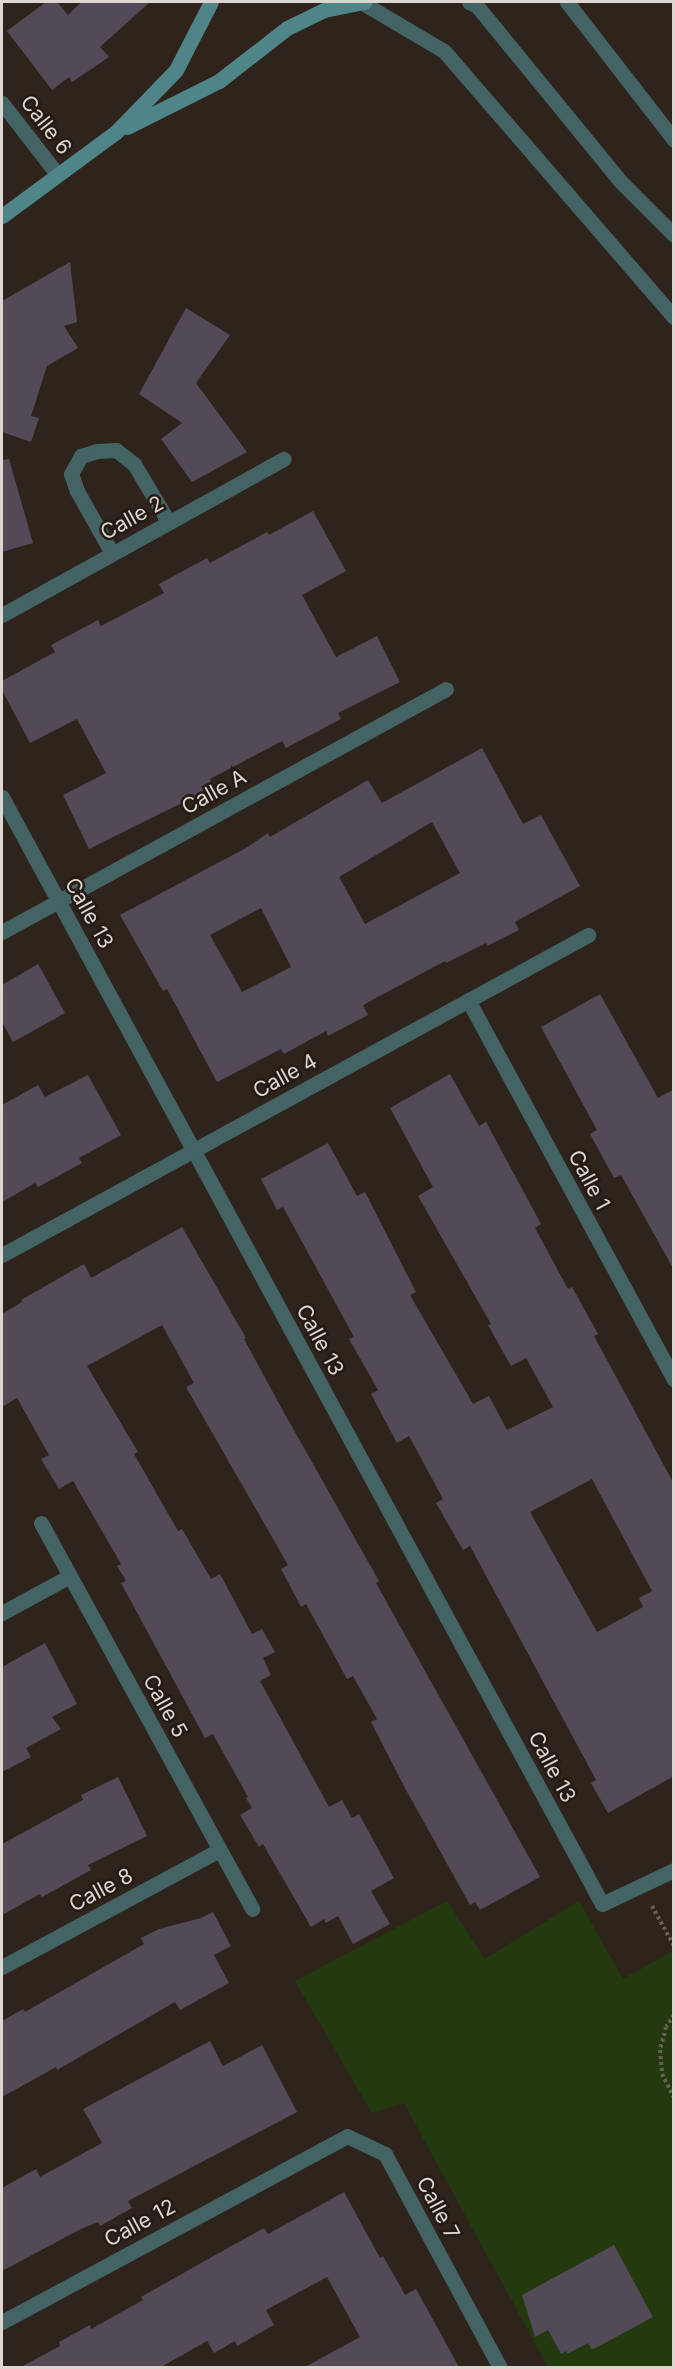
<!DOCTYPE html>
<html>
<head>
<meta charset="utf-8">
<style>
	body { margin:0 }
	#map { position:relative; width:675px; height:2369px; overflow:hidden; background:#2f241c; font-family:Inter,sans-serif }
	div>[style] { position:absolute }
	.green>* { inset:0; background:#233a0e }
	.building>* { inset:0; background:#524a56 }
	.path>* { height:4px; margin-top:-2px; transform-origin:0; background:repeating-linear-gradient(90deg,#695f58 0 3px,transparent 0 6px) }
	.street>* { height:15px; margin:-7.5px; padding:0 7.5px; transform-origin:7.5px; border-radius:7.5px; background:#436365 }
	.secondary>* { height:15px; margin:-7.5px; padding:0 7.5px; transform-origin:7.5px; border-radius:7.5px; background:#4f8589 }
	span { translate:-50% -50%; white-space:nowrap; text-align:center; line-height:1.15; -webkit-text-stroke:5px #251b13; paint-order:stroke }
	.street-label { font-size:21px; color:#ded6d1 }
	.frame { position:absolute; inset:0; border:3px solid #ded6d1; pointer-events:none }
</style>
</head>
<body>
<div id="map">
	<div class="green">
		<div style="clip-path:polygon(447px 1901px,485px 1959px,579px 1901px,623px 1979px,673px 1951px,673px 2367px,548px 2367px,404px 2103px,372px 2113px,295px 1981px)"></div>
	</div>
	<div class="building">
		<div style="clip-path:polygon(46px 2px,57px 2px,68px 15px,81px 2px,150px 2px,100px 47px,109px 57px,72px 82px,69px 77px,52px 90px,7px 31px)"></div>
		<div style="clip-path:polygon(70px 262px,77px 322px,64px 326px,78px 348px,47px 366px,31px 416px,39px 418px,31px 442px,2px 432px,2px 301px)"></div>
		<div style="clip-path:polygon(186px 308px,230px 335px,196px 383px,247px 452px,192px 482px,161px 439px,182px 423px,139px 394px)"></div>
		<div style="clip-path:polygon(9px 459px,33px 543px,2px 552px,2px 460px)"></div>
		<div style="clip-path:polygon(313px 511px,346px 571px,302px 595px,336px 657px,377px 636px,400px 682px,338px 713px,341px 719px,286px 748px,282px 741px,210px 779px,214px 787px,89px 849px,63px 795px,106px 773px,77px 719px,30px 743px,2px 690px,2px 681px,55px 652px,51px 645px,98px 620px,101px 626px,164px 593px,159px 584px,207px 558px,210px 563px,267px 532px,269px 535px)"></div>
		<div style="clip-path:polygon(evenodd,482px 748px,523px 824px,541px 815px,580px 886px,515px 922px,519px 930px,487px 946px,486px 943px,446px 963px,445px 961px,363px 1005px,368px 1015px,328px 1036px,326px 1031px,284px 1054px,281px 1049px,217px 1082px,167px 989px,163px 991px,120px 915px,246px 848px,268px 833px,270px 837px,368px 780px,382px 803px,482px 748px,432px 822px,460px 873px,365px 924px,339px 877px,432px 822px,482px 748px,261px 908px,291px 967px,242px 992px,210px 935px,261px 908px)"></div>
		<div style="clip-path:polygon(38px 964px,65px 1013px,13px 1042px,2px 1022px,2px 985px)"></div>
		<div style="clip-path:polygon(600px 994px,658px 1098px,674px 1089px,674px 1270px,621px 1175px,614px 1178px,590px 1134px,597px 1130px,541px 1027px)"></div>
		<div style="clip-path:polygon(evenodd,450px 1074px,479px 1126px,486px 1122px,541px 1224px,535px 1228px,568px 1289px,572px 1287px,598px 1334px,594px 1336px,674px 1484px,674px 1776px,608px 1813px,591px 1783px,596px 1780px,470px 1546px,463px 1550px,436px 1503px,443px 1499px,409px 1436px,397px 1443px,371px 1394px,378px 1390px,349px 1339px,354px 1337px,283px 1207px,277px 1210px,261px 1179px,328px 1143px,357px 1196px,365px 1192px,416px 1292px,410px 1295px,473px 1404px,489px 1396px,507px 1430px,553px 1407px,526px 1358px,511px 1366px,488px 1325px,491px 1324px,418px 1196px,433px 1187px,390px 1108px,450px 1074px,592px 1479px,652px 1591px,639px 1598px,643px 1607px,597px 1632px,530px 1512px,592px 1479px)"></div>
		<div style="clip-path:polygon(88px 1075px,121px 1135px,79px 1158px,82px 1163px,38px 1187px,35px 1183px,2px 1202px,2px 1105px,38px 1085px,45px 1097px)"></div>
		<div style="clip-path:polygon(182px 1227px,246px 1338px,244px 1339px,282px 1409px,379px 1581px,376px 1583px,540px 1877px,480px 1910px,475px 1902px,470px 1905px,405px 1788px,371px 1722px,377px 1719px,353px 1676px,347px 1679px,306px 1604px,301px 1607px,281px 1569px,288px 1565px,186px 1387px,194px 1383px,162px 1325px,87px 1366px,138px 1452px,134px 1454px,178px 1531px,182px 1529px,211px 1579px,220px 1574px,252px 1634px,262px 1629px,275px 1652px,263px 1658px,271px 1675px,260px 1681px,329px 1807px,342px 1800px,352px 1818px,359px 1814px,394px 1878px,371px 1891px,390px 1924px,353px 1944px,338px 1916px,326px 1923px,324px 1919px,311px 1927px,263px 1844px,259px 1847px,240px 1815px,252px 1808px,246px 1798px,248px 1797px,213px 1734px,205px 1738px,121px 1583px,126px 1581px,117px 1566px,121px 1564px,73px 1481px,59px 1489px,41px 1459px,49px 1455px,17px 1398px,2px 1407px,2px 1314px,22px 1302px,21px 1300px,84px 1264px,91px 1278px)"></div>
		<div style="clip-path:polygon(45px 1643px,77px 1704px,52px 1717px,61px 1729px,26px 1748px,31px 1757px,2px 1772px,2px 1667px)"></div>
		<div style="clip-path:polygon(118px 1777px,147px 1836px,88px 1865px,91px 1870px,42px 1897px,40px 1894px,2px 1915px,2px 1844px,83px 1800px,81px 1795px)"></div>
		<div style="clip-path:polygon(213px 1912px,231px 1946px,214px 1955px,229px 1983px,180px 2010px,175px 2002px,57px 2070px,56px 2067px,2px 2097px,2px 2021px,23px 2009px,25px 2012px,144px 1944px,141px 1938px,159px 1929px,201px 1918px)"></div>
		<div style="clip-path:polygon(210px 2041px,223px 2066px,262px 2045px,297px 2112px,128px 2201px,132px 2208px,100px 2226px,98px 2222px,79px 2230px,2px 2271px,2px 2188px,36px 2169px,40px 2177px,102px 2143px,83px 2109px)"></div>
		<div style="clip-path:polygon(344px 2192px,380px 2258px,383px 2256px,405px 2295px,416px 2289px,459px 2367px,305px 2367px,360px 2337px,327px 2277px,266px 2310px,274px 2325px,237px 2346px,235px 2341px,214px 2353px,207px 2341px,161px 2367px,21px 2367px,60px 2346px,59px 2342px,90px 2325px,91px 2329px,143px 2300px,141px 2297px,233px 2245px,264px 2228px,268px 2234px)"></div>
		<div style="clip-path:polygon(614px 2245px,653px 2317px,592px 2350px,588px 2343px,567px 2354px,566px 2351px,561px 2354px,548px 2330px,535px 2337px,522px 2295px)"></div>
	</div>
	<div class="path">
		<div style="left:652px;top:1906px;width:46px;rotate:61.2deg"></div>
		<div style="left:674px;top:2015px;width:14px;rotate:124deg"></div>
		<div style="left:666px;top:2027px;width:24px;rotate:105deg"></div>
		<div style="left:660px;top:2050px;width:24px;rotate:85deg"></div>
		<div style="left:662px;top:2074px;width:27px;rotate:63deg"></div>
	</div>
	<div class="street">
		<div style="left:361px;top:2px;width:96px;rotate:30.6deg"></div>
		<div style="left:444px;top:51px;width:352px;rotate:49.2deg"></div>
		<div style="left:469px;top:2px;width:9px;rotate:27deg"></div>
		<div style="left:477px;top:6px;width:226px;rotate:50.7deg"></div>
		<div style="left:620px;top:181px;width:76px;rotate:45deg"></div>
		<div style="left:567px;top:2px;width:175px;rotate:52.2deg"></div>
		<div style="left:2px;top:103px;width:90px;rotate:52.2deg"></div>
		<div style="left:112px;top:553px;width:71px;rotate:-119.4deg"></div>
		<div style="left:77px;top:491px;width:18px;rotate:-109deg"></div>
		<div style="left:71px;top:474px;width:21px;rotate:-61deg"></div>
		<div style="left:81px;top:456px;width:17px;rotate:-17deg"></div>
		<div style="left:97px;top:451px;width:19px;rotate:-3deg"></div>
		<div style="left:116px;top:450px;width:23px;rotate:38deg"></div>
		<div style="left:134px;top:464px;width:66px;rotate:59.2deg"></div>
		<div style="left:2px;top:615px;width:322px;rotate:-29deg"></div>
		<div style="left:2px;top:797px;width:1259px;rotate:61.54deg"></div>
		<div style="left:602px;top:1904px;width:80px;rotate:-25.3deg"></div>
		<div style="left:2px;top:932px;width:506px;rotate:-28.69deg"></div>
		<div style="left:468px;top:1000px;width:432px;rotate:61.5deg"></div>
		<div style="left:2px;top:1255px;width:668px;rotate:-28.64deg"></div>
		<div style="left:41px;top:1523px;width:440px;rotate:61.3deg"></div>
		<div style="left:2px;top:1613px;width:77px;rotate:-28.6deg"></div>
		<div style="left:2px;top:1967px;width:247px;rotate:-28.3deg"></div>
		<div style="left:2px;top:2322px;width:392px;rotate:-28.3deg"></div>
		<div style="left:347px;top:2136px;width:42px;rotate:25.3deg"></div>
		<div style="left:385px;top:2154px;width:243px;rotate:61.7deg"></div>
	</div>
	<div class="secondary">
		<div style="left:127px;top:127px;width:103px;rotate:-26.6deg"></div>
		<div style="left:219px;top:81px;width:86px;rotate:-37.9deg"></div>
		<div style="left:287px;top:28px;width:41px;rotate:-25.9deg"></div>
		<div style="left:324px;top:10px;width:41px;rotate:-11.3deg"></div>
		<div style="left:2px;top:216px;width:142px;rotate:-36.4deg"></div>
		<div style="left:116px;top:132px;width:86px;rotate:-45.9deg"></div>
		<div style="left:176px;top:70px;width:76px;rotate:-62.8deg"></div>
	</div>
	<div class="street-label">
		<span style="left:46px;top:125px;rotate:52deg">Calle 6</span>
		<span style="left:132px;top:518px;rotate:-29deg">Calle 2</span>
		<span style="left:214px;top:792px;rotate:-29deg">Calle A</span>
		<span style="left:89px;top:913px;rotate:61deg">Calle 13</span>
		<span style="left:285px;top:1076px;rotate:-29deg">Calle 4</span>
		<span style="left:589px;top:1180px;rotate:62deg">Calle 1</span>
		<span style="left:320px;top:1340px;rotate:62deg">Calle 13</span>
		<span style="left:165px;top:1706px;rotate:61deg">Calle 5</span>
		<span style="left:552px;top:1767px;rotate:62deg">Calle 13</span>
		<span style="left:101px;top:1890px;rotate:-28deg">Calle 8</span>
		<span style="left:438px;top:2208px;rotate:62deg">Calle 7</span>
		<span style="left:140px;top:2223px;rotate:-28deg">Calle 12</span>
	</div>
	<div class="frame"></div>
</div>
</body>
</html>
